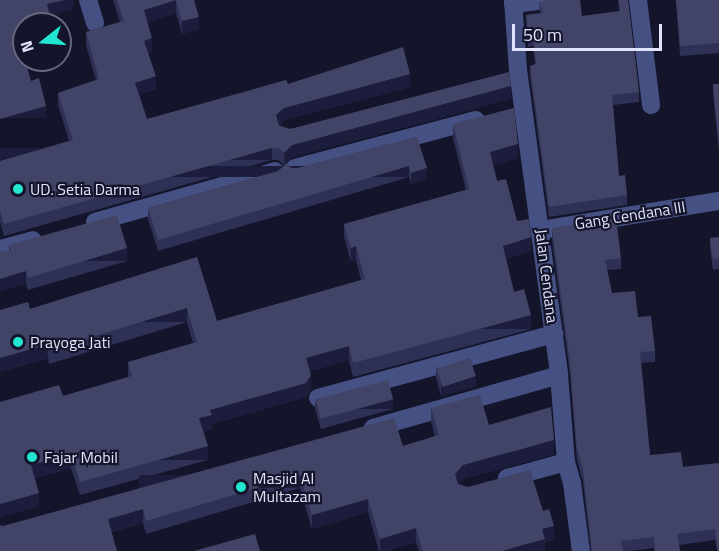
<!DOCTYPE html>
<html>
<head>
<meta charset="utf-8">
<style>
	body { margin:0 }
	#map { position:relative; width:719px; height:551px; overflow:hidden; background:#14152a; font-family:"Titillium Web",sans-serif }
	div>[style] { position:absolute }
	.minor>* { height:18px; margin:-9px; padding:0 9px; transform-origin:9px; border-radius:9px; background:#455083 }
	.wall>* { inset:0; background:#2f3056 }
	.shaded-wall>* { inset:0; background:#1c1d3d; transform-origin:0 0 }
	.building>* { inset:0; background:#424467; transform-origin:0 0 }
	.dots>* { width:16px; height:16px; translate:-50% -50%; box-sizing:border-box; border:3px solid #14152a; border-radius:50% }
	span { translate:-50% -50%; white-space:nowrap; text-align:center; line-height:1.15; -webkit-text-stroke:4.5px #14152a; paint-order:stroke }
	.poi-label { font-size:16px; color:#e0e3fc }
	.left { translate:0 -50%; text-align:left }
	.street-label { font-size:16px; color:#e0e3fc }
	.north { position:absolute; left:12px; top:12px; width:60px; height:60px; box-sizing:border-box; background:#14152a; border:2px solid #66677e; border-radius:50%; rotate:253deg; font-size:16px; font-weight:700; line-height:24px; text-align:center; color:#e0e3fc }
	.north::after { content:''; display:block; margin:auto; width:21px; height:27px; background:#22e6d0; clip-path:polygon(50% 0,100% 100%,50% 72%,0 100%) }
	.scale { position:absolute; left:512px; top:24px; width:150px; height:27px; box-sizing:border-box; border:3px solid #e0e3fc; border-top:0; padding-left:8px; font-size:18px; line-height:21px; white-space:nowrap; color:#e0e3fc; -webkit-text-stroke:4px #14152a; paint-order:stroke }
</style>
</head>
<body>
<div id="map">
	<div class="minor">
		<div style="left:88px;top:0;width:24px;rotate:73deg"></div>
		<div style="left:513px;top:0;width:70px;rotate:85.9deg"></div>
		<div style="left:518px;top:70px;width:308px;rotate:82.3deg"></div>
		<div style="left:559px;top:375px;width:87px;rotate:85.4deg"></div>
		<div style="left:566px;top:462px;width:22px;rotate:74deg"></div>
		<div style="left:572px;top:483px;width:69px;rotate:82.5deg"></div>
		<div style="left:638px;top:0;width:106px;rotate:82.9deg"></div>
		<div style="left:513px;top:4px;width:31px;rotate:-7deg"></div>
		<div style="left:295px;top:168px;width:187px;rotate:-14.9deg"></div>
		<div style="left:95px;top:222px;width:187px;rotate:-15.8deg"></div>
		<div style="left:541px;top:230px;width:180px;rotate:-9.3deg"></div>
		<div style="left:0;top:249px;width:34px;rotate:-15deg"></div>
		<div style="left:318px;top:398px;width:245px;rotate:-15.2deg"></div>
		<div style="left:373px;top:428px;width:193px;rotate:-15.9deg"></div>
		<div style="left:507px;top:478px;width:61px;rotate:-15.2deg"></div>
	</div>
	<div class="wall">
		<div style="clip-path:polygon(113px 0,194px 0,199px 29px,182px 34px,176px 13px,147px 22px,152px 51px,148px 52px,156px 89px,139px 94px,147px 119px,288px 84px,410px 87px,284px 120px,279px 125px,290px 129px,511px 99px,292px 157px,286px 164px,292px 168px,298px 168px,417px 137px,427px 179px,411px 184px,409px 177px,158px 251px,148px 219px,148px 208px,278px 171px,284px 165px,278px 160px,272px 160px,4px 236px,0 222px,0 161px,69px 141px,58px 105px,58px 93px,96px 80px,86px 45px,86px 32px,120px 22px)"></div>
		<div style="clip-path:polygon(618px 0,628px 0,639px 92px,639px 102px,613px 105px,619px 176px,627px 195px,627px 205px,549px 217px,530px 76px,530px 66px,535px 64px,533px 46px,528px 47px,526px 15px,540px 13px,539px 2px,582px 16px,619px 12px)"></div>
		<div style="clip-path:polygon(676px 0,719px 0,719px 53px,680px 56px)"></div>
		<div style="clip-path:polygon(713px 84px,719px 84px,719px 152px,713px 94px)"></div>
		<div style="clip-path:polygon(453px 124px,518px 158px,493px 165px,497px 181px,531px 251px,506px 259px,514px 292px,531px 329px,353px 377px,349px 360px,310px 371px,311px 389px,306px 397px,212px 424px,212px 429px,203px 431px,208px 460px,80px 495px,71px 468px,35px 478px,39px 506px,0 517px,0 402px,63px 396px,128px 377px,128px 362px,193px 343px,187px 322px,49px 364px,48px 358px,0 372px,0 310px,30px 309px,197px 257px,217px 321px,361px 280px,356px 260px,351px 262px,344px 237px,344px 224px,466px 190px,453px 138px)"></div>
		<div style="clip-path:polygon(552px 228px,621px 258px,621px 269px,607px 270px,612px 293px,638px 317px,655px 351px,655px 362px,641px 363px,650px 455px,683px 467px,719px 463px,719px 551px,717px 551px,715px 540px,679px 545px,680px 551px,654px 551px,654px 548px,629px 551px,591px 551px,583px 482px,577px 460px,570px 374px,552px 240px)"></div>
		<div style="clip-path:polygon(719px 237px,719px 269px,713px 270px,710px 249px,710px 238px)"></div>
		<div style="clip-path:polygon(9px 245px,127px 261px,28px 290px,26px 284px,9px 250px)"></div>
		<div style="clip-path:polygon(436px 367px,476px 386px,441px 396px,436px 378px)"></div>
		<div style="clip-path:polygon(315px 399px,393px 409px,321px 429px,315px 409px)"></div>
		<div style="clip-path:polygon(431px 408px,489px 425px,554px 454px,463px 479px,458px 484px,543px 511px,554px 540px,545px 542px,545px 551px,419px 551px,416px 542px,386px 551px,379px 551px,368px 512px,312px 529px,300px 488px,146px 534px,143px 523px,112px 532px,3px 526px,403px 446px,435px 436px,431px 422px)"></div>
	</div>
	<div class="shaded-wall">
		<div style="clip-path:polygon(65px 0,73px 0,73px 10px,47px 16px,47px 4px)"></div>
		<div style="clip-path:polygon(176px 0,176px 13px,144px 23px,144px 10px)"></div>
		<div style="clip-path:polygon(199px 17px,199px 29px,182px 34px,182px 21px)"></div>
		<div style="clip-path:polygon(24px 33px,24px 45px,18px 47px,18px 35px)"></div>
		<div style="clip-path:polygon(152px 38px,152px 51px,144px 53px,144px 41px)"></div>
		<div style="clip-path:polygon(410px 74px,410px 87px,284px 120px,276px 128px,276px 115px,284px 108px)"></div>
		<div style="clip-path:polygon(156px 76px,156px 89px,135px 95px,135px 83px)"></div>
		<div style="clip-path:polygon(511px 86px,511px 99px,292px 157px,284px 165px,284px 153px,292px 145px)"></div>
		<div style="left:46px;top:106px;width:12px;height:48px;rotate:90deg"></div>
		<div style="clip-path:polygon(518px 144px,518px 158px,490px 166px,490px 152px)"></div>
		<div style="left:272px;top:148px;width:12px;height:279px;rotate:90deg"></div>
		<div style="left:409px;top:166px;width:11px;height:262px;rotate:90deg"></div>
		<div style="clip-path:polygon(427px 168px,427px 179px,411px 184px,411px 173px)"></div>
		<div style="clip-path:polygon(531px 237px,531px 251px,503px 260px,503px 246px)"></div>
		<div style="clip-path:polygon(356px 246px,356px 260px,351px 262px,351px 248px)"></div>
		<div style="left:127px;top:248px;width:13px;height:103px;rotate:90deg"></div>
		<div style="clip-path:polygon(26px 271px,26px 284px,0 291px,0 279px)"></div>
		<div style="left:187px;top:308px;width:14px;height:144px;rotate:90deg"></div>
		<div style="left:531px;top:315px;width:14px;height:184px;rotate:90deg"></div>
		<div style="clip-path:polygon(48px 344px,48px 358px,0 372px,0 358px)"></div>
		<div style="clip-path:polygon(349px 346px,349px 360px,306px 372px,306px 358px)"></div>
		<div style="clip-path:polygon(311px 375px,311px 389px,306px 397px,212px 424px,212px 429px,199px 432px,199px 418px,210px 410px)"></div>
		<div style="clip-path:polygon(476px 376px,476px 386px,441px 396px,441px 385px)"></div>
		<div style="left:393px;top:399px;width:10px;height:75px;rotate:90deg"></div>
		<div style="clip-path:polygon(554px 440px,554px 454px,463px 479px,455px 488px,455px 474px,463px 465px)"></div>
		<div style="left:208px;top:446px;width:14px;height:133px;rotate:90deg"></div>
		<div style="clip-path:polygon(71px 454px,71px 468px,31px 479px,31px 465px)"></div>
		<div style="left:300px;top:475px;width:13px;height:161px;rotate:90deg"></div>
		<div style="clip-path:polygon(39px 493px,39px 506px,0 517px,0 504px)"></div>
		<div style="clip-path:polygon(368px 499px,368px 512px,312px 529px,312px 515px)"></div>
		<div style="clip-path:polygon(143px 509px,143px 523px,108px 533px,108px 519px)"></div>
		<div style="clip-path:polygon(554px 526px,554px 540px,545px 542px,545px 551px,502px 551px,542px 529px)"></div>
		<div style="clip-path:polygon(416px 528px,416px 542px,386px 551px,380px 551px,380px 539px)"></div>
	</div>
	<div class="building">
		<div style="clip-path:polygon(0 0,65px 0,47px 4px,52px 24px,24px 24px,24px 33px,18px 35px,24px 56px,24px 60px,25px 60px,31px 81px,39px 78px,46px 106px,0 119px)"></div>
		<div style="clip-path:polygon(117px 0,194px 0,199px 17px,182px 21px,176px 0,144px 10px,152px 38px,144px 41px,156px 76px,135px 83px,147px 119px,286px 80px,288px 84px,403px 47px,410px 74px,284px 108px,276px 115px,279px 126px,290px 129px,509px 72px,511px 86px,292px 145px,284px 153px,278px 148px,272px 148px,4px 224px,0 210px,0 161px,73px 140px,58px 93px,99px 79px,86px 32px,124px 21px)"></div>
		<div style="clip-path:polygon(547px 0,580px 0,582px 16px,620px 11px,619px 0,628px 0,639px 92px,612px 95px,619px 176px,625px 175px,627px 195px,549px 207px,530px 66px,536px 64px,533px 36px,528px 37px,526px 15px,543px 13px,539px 2px)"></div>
		<div style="clip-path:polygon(676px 0,719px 0,719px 43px,680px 46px)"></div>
		<div style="clip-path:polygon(713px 84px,719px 84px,719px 143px)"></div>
		<div style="clip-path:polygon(514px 108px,518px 144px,490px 152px,497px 181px,506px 179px,517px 221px,529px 219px,531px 237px,503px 246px,514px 292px,524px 289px,531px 315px,353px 363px,349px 346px,306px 358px,311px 375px,306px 383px,210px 410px,212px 415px,199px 418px,208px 446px,80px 482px,71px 454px,31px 465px,39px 493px,0 504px,0 402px,59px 385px,63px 396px,132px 376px,128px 362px,197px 342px,187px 308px,49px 350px,48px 344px,0 358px,0 310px,28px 302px,30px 309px,197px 257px,217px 321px,365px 279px,356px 246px,351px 248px,344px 224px,469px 189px,453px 124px)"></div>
		<div style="clip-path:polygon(417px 137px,427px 168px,411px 173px,409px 166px,158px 240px,148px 208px,278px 171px,286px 164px,292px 168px,298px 168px)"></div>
		<div style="clip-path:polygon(117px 215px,127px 248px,28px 278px,26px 271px,0 279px,0 252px,11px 250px,9px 245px)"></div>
		<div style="clip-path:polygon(616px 218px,621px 258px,605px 260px,612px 293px,635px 291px,638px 317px,651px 316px,655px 351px,640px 352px,650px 455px,681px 452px,683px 467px,719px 463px,719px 551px,718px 551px,715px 529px,677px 534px,680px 551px,655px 551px,654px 537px,621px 541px,623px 551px,592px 551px,583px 470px,577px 449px,570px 362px,552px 228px)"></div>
		<div style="clip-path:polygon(719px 237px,719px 258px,713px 259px,710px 238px)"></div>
		<div style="left:470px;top:358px;width:19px;height:35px;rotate:72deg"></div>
		<div style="left:388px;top:380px;width:20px;height:75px;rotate:75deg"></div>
		<div style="clip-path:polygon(480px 395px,489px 425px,551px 407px,554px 440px,463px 465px,455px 474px,458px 484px,468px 487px,530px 470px,543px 511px,549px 509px,554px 526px,542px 529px,545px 539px,502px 551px,423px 551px,416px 528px,380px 539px,368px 499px,312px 515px,300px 475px,146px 521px,143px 509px,108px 519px,117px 551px,0 551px,0 525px,3px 526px,394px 418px,403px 446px,439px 435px,431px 408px)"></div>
		<div style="clip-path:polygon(255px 534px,260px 551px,194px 551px)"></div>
	</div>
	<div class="dots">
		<div style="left:18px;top:189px;background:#22e6d0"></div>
		<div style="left:18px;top:342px;background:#22e6d0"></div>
		<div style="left:32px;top:457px;background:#22e6d0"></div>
		<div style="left:241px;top:487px;background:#22e6d0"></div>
	</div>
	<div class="poi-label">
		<span class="left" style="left:30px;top:189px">UD. Setia Darma</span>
		<span class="left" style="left:30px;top:342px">Prayoga Jati</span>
		<span class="left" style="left:44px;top:457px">Fajar Mobil</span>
		<span class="left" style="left:253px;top:487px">Masjid Al<br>Multazam</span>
	</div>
	<div class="street-label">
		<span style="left:630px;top:215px;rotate:-9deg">Gang Cendana III</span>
		<span style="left:547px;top:276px;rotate:83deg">Jalan Cendana</span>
	</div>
	<div class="north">N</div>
	<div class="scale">50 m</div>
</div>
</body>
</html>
